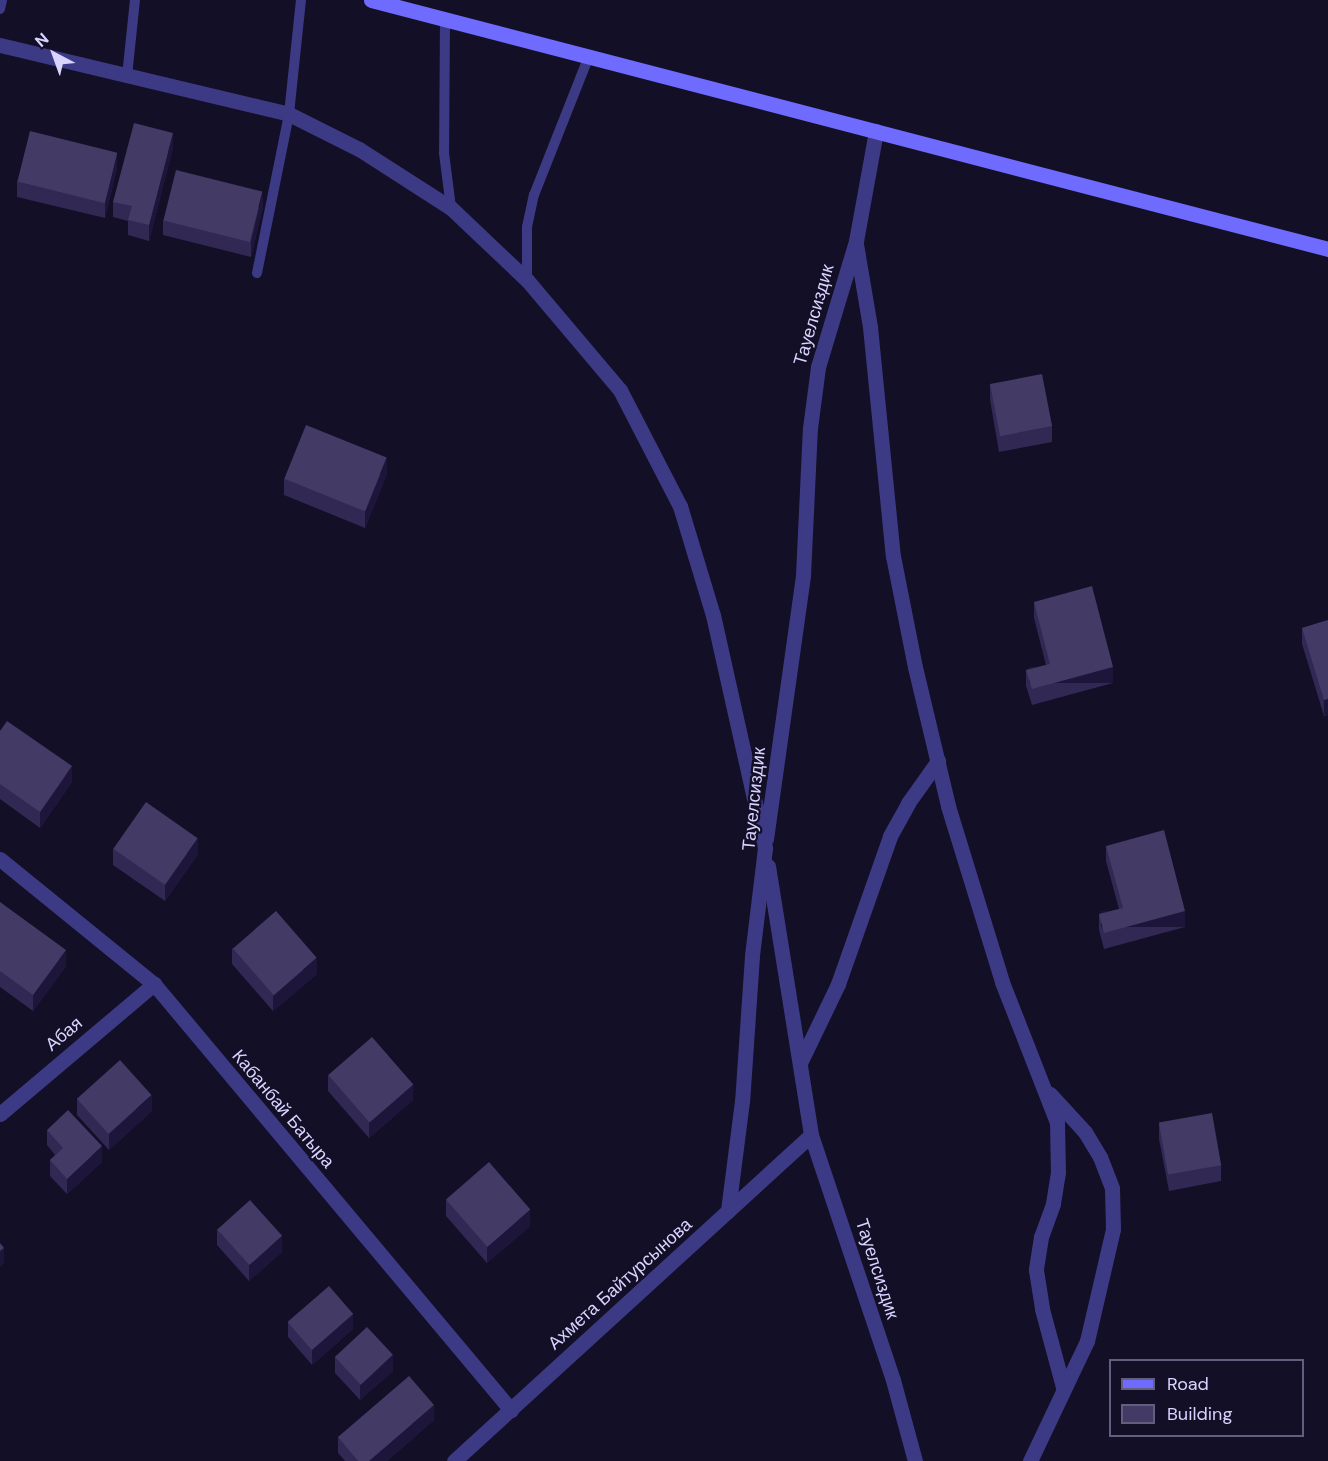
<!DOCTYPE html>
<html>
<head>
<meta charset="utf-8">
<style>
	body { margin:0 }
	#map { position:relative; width:1328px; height:1461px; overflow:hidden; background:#130f26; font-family:"DM Sans",sans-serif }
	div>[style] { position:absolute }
	.lane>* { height:10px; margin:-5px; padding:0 5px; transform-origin:5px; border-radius:5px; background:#3d3a85 }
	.street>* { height:15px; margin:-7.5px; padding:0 7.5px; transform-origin:7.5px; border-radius:7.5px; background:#3d3a85 }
	.secondary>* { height:15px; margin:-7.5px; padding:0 7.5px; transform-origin:7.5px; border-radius:7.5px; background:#6f6bff }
	.wall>* { inset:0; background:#312854 }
	.shaded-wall>* { inset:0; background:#1d163a; transform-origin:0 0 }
	.building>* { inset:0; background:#433a66; transform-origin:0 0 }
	span { translate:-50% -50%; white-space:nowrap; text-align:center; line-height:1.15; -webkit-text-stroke:4.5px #130f26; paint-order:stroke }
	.street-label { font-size:18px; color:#d9d4ff }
	.legend { position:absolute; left:1109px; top:1359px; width:195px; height:78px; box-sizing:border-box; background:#130f26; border:2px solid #625e7d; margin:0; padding:8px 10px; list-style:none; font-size:18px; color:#d9d4ff }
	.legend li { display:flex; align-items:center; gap:12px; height:30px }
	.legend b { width:30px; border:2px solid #625e7d }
	.north { position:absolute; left:24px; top:24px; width:60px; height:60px; -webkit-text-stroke:4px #130f26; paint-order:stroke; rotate:319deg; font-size:16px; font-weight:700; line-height:24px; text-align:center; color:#d9d4ff }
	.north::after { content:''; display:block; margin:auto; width:21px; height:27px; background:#d9d4ff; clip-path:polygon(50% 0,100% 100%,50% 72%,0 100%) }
</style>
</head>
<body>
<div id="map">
	<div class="lane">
		<i style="left:0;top:9px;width:9px;rotate:-77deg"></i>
		<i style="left:445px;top:19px;width:134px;rotate:90.4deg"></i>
		<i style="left:444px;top:153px;width:55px;rotate:82.7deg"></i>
		<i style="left:127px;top:76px;width:76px;rotate:-84deg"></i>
		<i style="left:257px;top:273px;width:162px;rotate:-78.6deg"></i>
		<i style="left:289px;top:114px;width:115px;rotate:-84deg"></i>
		<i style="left:527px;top:280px;width:53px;rotate:-90deg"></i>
		<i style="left:527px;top:227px;width:33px;rotate:-78deg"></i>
		<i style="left:534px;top:195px;width:149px;rotate:-68.4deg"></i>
	</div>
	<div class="street">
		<i style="left:0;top:45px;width:297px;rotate:13.4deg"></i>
		<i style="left:289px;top:114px;width:78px;rotate:26.6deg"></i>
		<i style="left:359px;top:149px;width:109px;rotate:32.7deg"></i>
		<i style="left:451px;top:208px;width:105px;rotate:43.5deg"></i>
		<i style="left:527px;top:280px;width:144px;rotate:49.8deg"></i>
		<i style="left:620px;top:390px;width:131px;rotate:62.7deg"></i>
		<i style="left:680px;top:506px;width:114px;rotate:73.2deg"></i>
		<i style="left:713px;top:615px;width:239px;rotate:77.4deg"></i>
		<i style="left:765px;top:848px;width:109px;rotate:96.9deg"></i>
		<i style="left:752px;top:956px;width:145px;rotate:93.9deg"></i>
		<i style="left:742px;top:1101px;width:111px;rotate:97.3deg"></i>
		<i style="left:856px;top:244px;width:84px;rotate:80.4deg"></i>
		<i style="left:870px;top:327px;width:230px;rotate:84.3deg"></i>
		<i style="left:893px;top:556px;width:113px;rotate:78.8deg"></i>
		<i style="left:915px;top:667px;width:143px;rotate:76.6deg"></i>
		<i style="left:948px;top:806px;width:184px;rotate:72.9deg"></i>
		<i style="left:1002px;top:982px;width:150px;rotate:68.6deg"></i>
		<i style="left:1057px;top:1122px;width:50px;rotate:88.9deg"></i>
		<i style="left:1058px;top:1172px;width:32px;rotate:99deg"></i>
		<i style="left:1053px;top:1204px;width:35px;rotate:110deg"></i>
		<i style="left:1041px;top:1237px;width:33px;rotate:99deg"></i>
		<i style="left:1036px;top:1270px;width:39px;rotate:81deg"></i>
		<i style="left:1042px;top:1309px;width:81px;rotate:74.9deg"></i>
		<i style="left:766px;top:839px;width:267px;rotate:-82deg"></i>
		<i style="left:803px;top:575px;width:147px;rotate:-87.3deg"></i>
		<i style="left:810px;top:428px;width:62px;rotate:-82.5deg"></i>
		<i style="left:818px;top:367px;width:132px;rotate:-73.2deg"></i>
		<i style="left:856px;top:241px;width:112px;rotate:-79.7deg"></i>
		<i style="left:0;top:859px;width:198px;rotate:39.1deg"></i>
		<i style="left:154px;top:984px;width:556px;rotate:50.04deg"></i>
		<i style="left:768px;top:866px;width:272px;rotate:80.9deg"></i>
		<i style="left:811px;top:1135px;width:258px;rotate:71.5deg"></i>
		<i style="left:893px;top:1380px;width:84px;rotate:74.8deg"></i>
		<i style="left:800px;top:1063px;width:88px;rotate:-64.3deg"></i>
		<i style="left:838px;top:984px;width:157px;rotate:-70.6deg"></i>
		<i style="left:890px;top:836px;width:38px;rotate:-61deg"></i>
		<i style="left:908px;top:803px;width:52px;rotate:-54.5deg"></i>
		<i style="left:0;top:1114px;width:202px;rotate:-40.2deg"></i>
		<i style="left:454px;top:1461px;width:483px;rotate:-42.4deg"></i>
		<i style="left:1030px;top:1461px;width:133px;rotate:-64.6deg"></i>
		<i style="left:1087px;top:1341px;width:115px;rotate:-76.9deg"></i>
		<i style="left:1113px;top:1229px;width:41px;rotate:-91.4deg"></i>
		<i style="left:1112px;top:1188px;width:33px;rotate:-111deg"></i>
		<i style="left:1100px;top:1157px;width:29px;rotate:-121deg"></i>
		<i style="left:1085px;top:1132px;width:52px;rotate:-132.6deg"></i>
	</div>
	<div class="secondary">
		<i style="left:371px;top:0;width:989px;rotate:14.58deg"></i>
	</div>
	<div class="wall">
		<i style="clip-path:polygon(173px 148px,149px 241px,128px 235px,128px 221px,113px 217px,113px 202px)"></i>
		<i style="clip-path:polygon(117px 168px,105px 218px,17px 197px,17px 181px)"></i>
		<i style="clip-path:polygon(263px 207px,251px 257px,163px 235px,163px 220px)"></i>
		<i style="clip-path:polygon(990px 384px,1052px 426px,1052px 442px,999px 452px,990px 400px)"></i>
		<i style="clip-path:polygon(387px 474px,365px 528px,284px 495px,284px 479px)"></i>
		<i style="clip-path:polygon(1034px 602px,1113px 683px,1032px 705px,1026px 686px,1026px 670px,1046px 665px,1034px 618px)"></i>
		<i style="clip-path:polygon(1328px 620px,1328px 715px,1324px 716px,1302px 644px,1302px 628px)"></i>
		<i style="clip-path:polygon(0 731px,72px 782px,40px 828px,0 799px)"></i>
		<i style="clip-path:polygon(1106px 846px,1185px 927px,1104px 949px,1099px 930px,1099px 914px,1119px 909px,1106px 861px)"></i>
		<i style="clip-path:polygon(113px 849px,198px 854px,165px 901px,113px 865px)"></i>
		<i style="clip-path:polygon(0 902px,66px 966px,33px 1011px,0 987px)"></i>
		<i style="clip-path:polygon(232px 948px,317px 974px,273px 1011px,232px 964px)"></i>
		<i style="clip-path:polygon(328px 1075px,413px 1100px,369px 1138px,328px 1091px)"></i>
		<i style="clip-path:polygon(77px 1099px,152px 1111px,109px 1150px,77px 1115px)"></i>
		<i style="clip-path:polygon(1159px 1123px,1221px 1165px,1221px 1181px,1169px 1191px,1159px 1139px)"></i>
		<i style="clip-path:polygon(47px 1130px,102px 1162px,67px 1194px,50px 1176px,50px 1160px,55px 1155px,47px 1145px)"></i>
		<i style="clip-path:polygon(446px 1200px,530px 1226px,487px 1263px,446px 1216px)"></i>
		<i style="clip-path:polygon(217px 1229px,282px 1252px,249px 1281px,217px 1245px)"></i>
		<i style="clip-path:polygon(288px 1322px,353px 1329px,312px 1365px,288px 1337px)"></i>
		<i style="clip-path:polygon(335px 1357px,393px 1371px,360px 1400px,335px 1373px)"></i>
		<i style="clip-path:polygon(434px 1420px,387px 1461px,345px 1461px,338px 1453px,338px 1437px)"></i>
	</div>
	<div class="shaded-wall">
		<i style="clip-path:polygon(173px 133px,173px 148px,149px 241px,149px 225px)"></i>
		<i style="clip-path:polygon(117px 153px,117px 168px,105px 218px,105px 202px)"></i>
		<i style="clip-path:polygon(263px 191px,263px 207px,251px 257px,251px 241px)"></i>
		<i style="clip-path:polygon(387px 458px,387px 474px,365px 528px,365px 512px)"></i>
		<i style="left:1113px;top:667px;width:16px;height:84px;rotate:90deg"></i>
		<i style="left:1328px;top:699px;width:16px;height:4px;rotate:90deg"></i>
		<i style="clip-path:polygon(72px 766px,72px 782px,40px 828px,40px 812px)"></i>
		<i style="clip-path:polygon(198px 838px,198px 854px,165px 901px,165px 885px)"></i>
		<i style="left:1185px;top:911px;width:16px;height:84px;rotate:90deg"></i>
		<i style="clip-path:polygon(66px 950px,66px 966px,33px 1011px,33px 995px)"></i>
		<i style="clip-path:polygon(317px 958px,317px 974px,273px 1011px,273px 996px)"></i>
		<i style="clip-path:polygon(413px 1085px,413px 1100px,369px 1138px,369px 1122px)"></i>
		<i style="clip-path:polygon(152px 1095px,152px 1111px,109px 1150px,109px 1134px)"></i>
		<i style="clip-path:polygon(102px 1146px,102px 1162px,67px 1194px,67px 1179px)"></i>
		<i style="clip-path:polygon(530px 1210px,530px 1226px,487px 1263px,487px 1247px)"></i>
		<i style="clip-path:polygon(282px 1236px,282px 1252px,249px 1281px,249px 1265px)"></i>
		<i style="clip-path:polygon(4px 1248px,4px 1263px,0 1267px,0 1251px)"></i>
		<i style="clip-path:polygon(353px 1314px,353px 1329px,312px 1365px,312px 1350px)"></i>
		<i style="clip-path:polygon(393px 1355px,393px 1371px,360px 1400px,360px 1385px)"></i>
		<i style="clip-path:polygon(434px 1405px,434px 1420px,387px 1461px,369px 1461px)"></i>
	</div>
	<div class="building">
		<i style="clip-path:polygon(134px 123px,173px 133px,149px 225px,128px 220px,132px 206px,113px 202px)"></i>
		<i style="left:30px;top:131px;width:90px;height:52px;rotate:14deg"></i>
		<i style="left:176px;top:170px;width:89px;height:52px;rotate:14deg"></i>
		<i style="left:1042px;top:374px;width:53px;height:53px;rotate:79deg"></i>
		<i style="left:306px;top:425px;width:87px;height:58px;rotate:22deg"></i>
		<i style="clip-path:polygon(1092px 586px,1113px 667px,1032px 689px,1026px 670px,1050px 664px,1034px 602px)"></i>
		<i style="clip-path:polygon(1328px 620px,1328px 699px,1324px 700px,1302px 628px)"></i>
		<i style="clip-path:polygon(7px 721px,72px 766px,40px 812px,0 784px,0 731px)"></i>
		<i style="left:146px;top:802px;width:63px;height:57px;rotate:35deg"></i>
		<i style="clip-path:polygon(1164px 830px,1185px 911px,1104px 933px,1099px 914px,1123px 908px,1106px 846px)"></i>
		<i style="clip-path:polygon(0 902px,66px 950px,33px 995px,0 971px)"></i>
		<i style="left:276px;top:911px;width:62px;height:57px;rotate:49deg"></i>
		<i style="left:372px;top:1037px;width:63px;height:58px;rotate:49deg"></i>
		<i style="left:120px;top:1060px;width:47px;height:58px;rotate:48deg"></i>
		<i style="clip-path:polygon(68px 1110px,102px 1146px,67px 1179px,50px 1160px,63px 1148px,47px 1130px)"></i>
		<i style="left:1212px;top:1113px;width:53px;height:54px;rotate:80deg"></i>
		<i style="left:489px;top:1162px;width:63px;height:57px;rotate:49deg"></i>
		<i style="left:250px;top:1200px;width:48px;height:44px;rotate:48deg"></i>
		<i style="clip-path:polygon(0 1243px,4px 1248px,0 1251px)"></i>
		<i style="left:329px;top:1286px;width:37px;height:55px;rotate:49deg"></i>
		<i style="left:367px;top:1327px;width:38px;height:44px;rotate:47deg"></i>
		<i style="clip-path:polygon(409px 1376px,434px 1405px,369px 1461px,358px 1461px,338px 1437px)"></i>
	</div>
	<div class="street-label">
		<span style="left:814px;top:315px;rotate:-74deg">Тауелсиздик</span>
		<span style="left:754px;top:799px;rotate:-84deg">Тауелсиздик</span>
		<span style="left:64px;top:1034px;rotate:-40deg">Абая</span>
		<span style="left:283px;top:1109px;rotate:50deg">Кабанбай Батыра</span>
		<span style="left:877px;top:1269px;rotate:72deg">Тауелсиздик</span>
		<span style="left:620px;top:1284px;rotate:-42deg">Ахмета Байтурсынова</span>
	</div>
	<ul class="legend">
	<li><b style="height:8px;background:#6f6bff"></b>Road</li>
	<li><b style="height:16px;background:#433a66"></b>Building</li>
	</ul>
	<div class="north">N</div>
</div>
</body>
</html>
